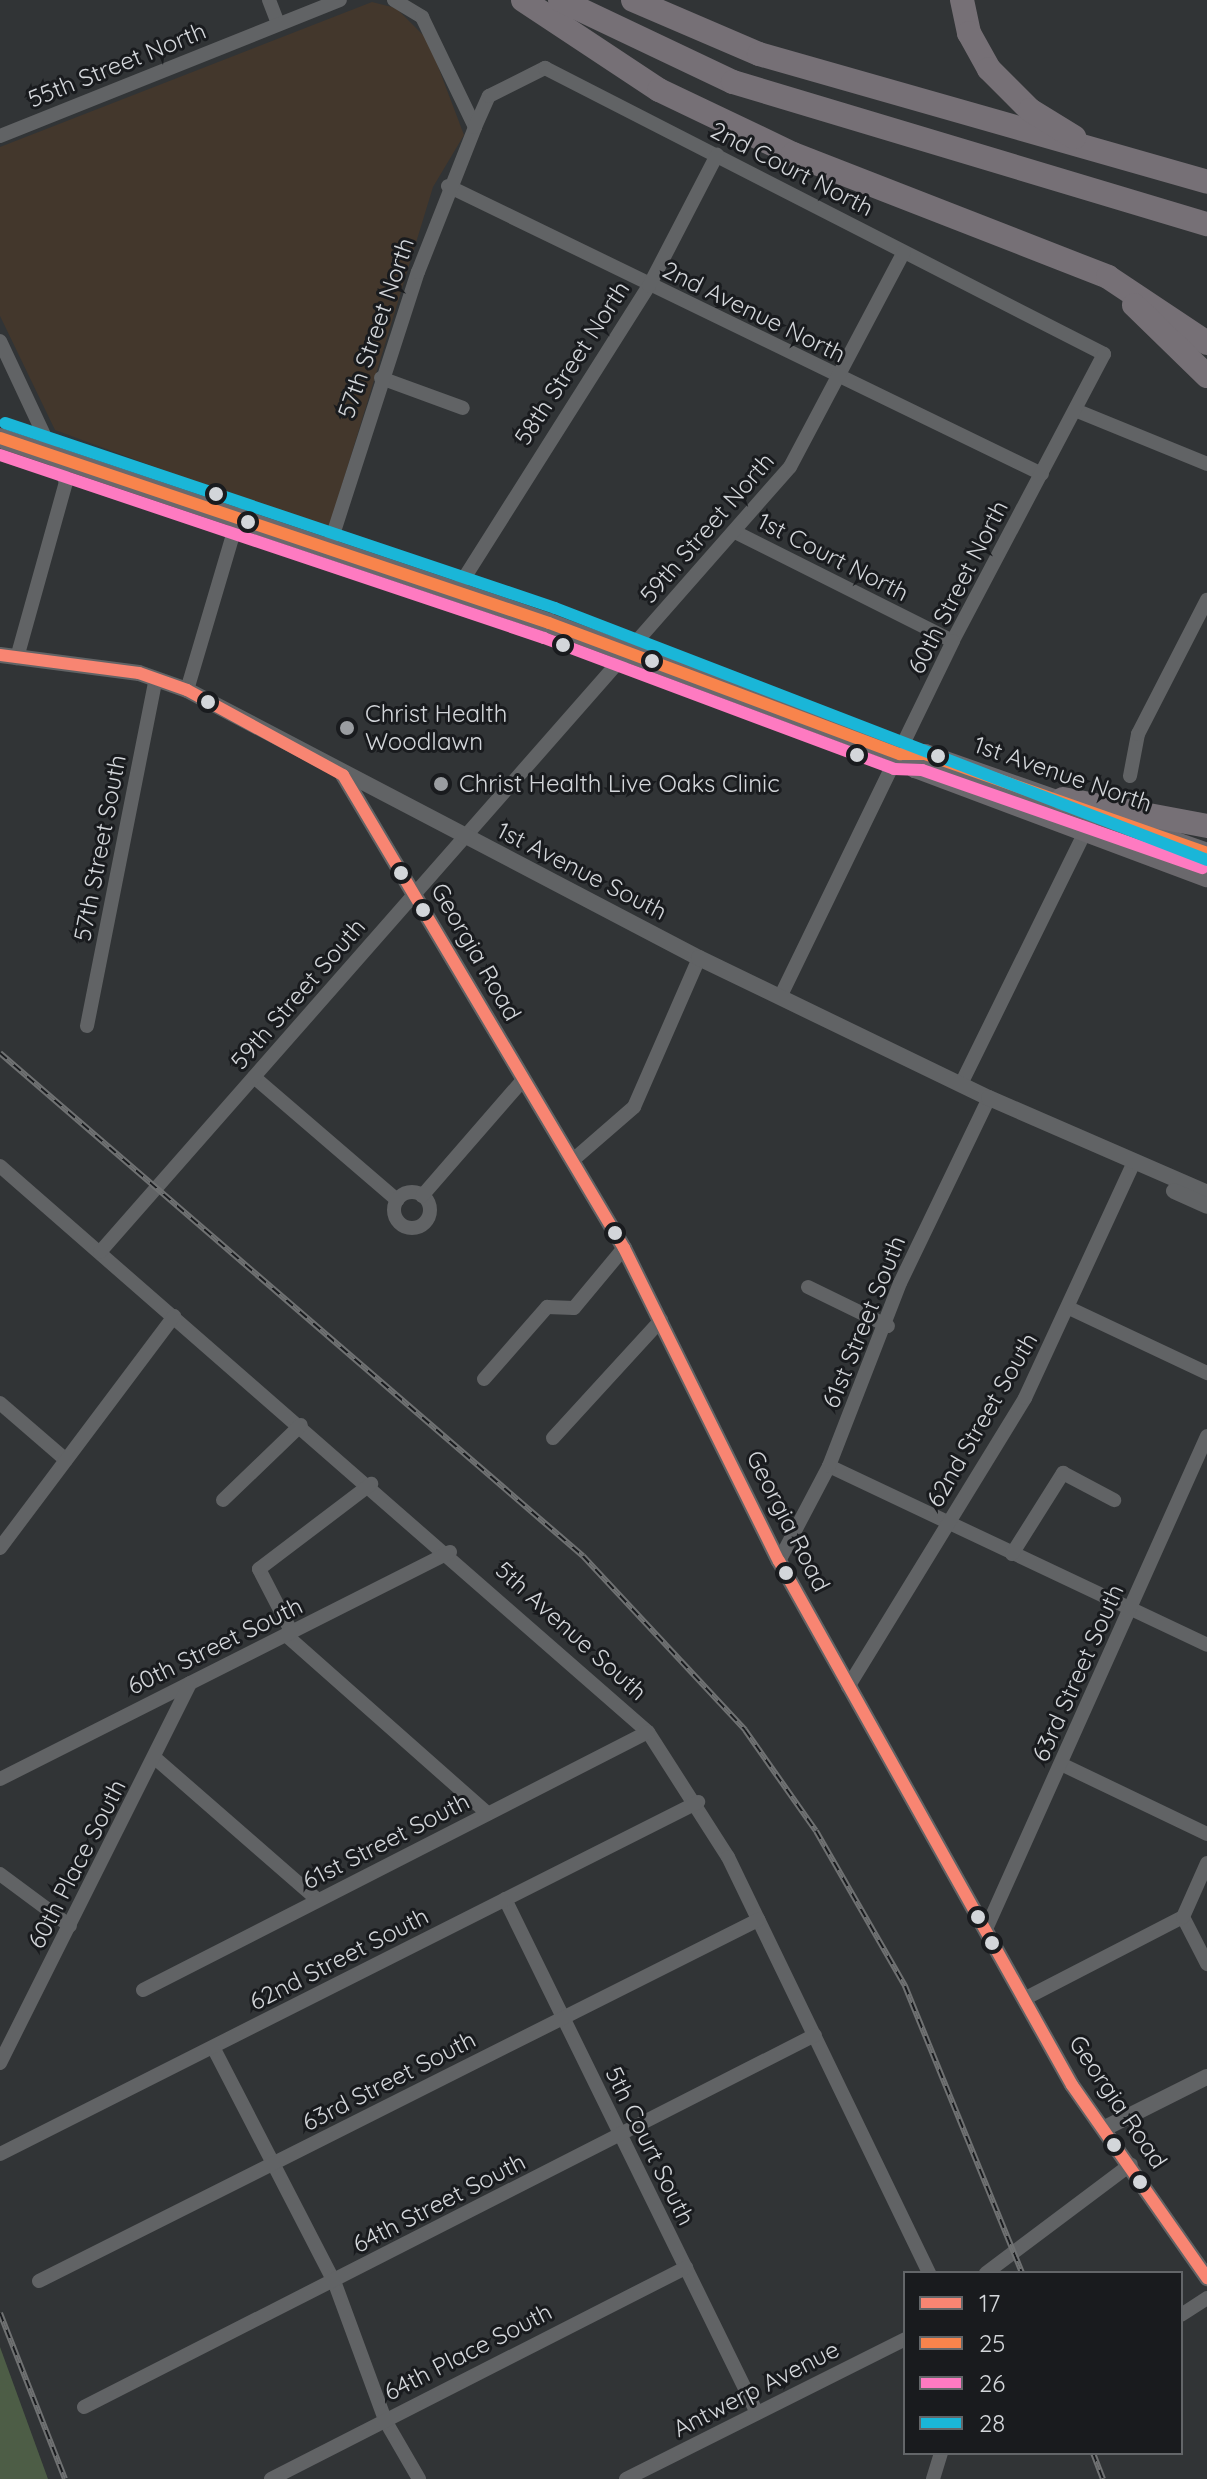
<!DOCTYPE html>
<html>
<head>
<meta charset="utf-8">
<style>
	body { margin:0 }
	#map { position:relative; width:1207px; height:2479px; overflow:hidden; background:#313436; font-family:Quicksand,sans-serif }
	div>[style] { position:absolute }
	.education>* { inset:0; background:#43372c }
	.green>* { inset:0; background:#4d5d46 }
	.minor>* { height:14px; margin:-7px; padding:0 7px; transform-origin:7px; border-radius:7px; background:#616365 }
	.minor>.ring { margin:-7px; padding:0; box-sizing:content-box; background:none; border:14px solid #616365; border-radius:50% }
	.tertiary>* { height:16px; margin:-8px; padding:0 8px; transform-origin:8px; border-radius:8px; background:#616365 }
	.primary>* { height:20px; margin:-10px; padding:0 10px; transform-origin:10px; border-radius:10px; background:#6a686c }
	.motorway>* { height:24px; margin:-12px; padding:0 12px; transform-origin:12px; border-radius:12px; background:#767076 }
	.rail>* { height:6px; margin-top:-3px; transform-origin:0; background:repeating-linear-gradient(90deg,#191b1e 0 9px,#6f7172 0 18px); box-sizing:border-box; border-block:2px solid #6f7172 }
	.bus-1>* { height:12px; margin:-6px; padding:0 6px; transform-origin:6px; border-radius:6px; background:#f88572 }
	.bus-2>* { height:12px; margin:-6px; padding:0 6px; transform-origin:6px; border-radius:6px; background:#f8844c }
	.bus-3>* { height:12px; margin:-6px; padding:0 6px; transform-origin:6px; border-radius:6px; background:#fe7ac1 }
	.bus-4>* { height:12px; margin:-6px; padding:0 6px; transform-origin:6px; border-radius:6px; background:#1ab6d8 }
	.dots>* { width:22px; height:22px; translate:-50% -50%; box-sizing:border-box; border:4px solid #191b1e; border-radius:50% }
	span { translate:-50% -50%; white-space:nowrap; text-align:center; line-height:1.15; -webkit-text-stroke:6px #191b1e; paint-order:stroke }
	.street-label { font-size:24px; color:#d3d6da }
	.poi-label { font-size:24px; color:#d3d6da }
	.left { translate:0 -50%; text-align:left }
	.legend { position:absolute; left:903px; top:2271px; width:280px; height:184px; box-sizing:border-box; background:#191b1e; border:2px solid #636669; margin:0; padding:10px 14px; list-style:none; font-size:24px; color:#d3d6da }
	.legend li { display:flex; align-items:center; gap:16px; height:40px }
	.legend b { width:40px; border:2px solid #636669 }
</style>
</head>
<body>
<div id="map">
	<div class="education">
		<i style="clip-path:polygon(372px 2px,396px 8px,428px 40px,464px 135px,433px 187px,328px 531px,55px 430px,0 316px,0 147px)"></i>
	</div>
	<div class="green">
		<i style="clip-path:polygon(0 2347px,48px 2479px,0 2479px)"></i>
	</div>
	<div class="minor">
		<i style="left:269px;top:0;width:26px;rotate:69deg"></i>
		<i style="left:394px;top:0;width:33px;rotate:31deg"></i>
		<i style="left:422px;top:17px;width:122px;rotate:64.3deg"></i>
		<i style="left:0;top:136px;width:366px;rotate:-21.8deg"></i>
		<i style="left:448px;top:186px;width:660px;rotate:25.87deg"></i>
		<i style="left:0;top:341px;width:156px;rotate:64.9deg"></i>
		<i style="left:66px;top:482px;width:183px;rotate:105.6deg"></i>
		<i style="left:381px;top:378px;width:87px;rotate:20.1deg"></i>
		<i style="left:1075px;top:410px;width:143px;rotate:22.2deg"></i>
		<i style="left:737px;top:533px;width:241px;rotate:26.6deg"></i>
		<i style="left:329px;top:547px;width:289px;rotate:-72.1deg"></i>
		<i style="left:418px;top:272px;width:156px;rotate:-68.5deg"></i>
		<i style="left:475px;top:127px;width:34px;rotate:-66deg"></i>
		<i style="left:489px;top:96px;width:63px;rotate:-26.6deg"></i>
		<i style="left:545px;top:68px;width:628px;rotate:27.1deg"></i>
		<i style="left:1104px;top:354px;width:324px;rotate:117.8deg"></i>
		<i style="left:953px;top:641px;width:396px;rotate:115.9deg"></i>
		<i style="left:456px;top:591px;width:361px;rotate:-57.7deg"></i>
		<i style="left:649px;top:286px;width:148px;rotate:-62.6deg"></i>
		<i style="left:187px;top:690px;width:183px;rotate:-73.5deg"></i>
		<i style="left:1130px;top:776px;width:43px;rotate:-79.2deg"></i>
		<i style="left:1138px;top:734px;width:151px;rotate:-62.8deg"></i>
		<i style="left:87px;top:1026px;width:354px;rotate:-78.8deg"></i>
		<i style="left:254px;top:1077px;width:189px;rotate:40.7deg"></i>
		<i style="left:962px;top:1082px;width:288px;rotate:-63.8deg"></i>
		<i style="left:573px;top:1160px;width:81px;rotate:-41deg"></i>
		<i style="left:634px;top:1107px;width:163px;rotate:-66.4deg"></i>
		<i style="left:0;top:1166px;width:860px;rotate:41.14deg"></i>
		<i style="left:648px;top:1732px;width:148px;rotate:57.4deg"></i>
		<i style="left:728px;top:1857px;width:462px;rotate:64.2deg"></i>
		<i class="ring" style="left:394px;top:1192px;width:22px;height:22px"></i>
		<i style="left:422px;top:1196px;width:152px;rotate:-49deg"></i>
		<i style="left:100px;top:1252px;width:1045px;rotate:-48.69deg"></i>
		<i style="left:790px;top:467px;width:243px;rotate:-62.1deg"></i>
		<i style="left:808px;top:1287px;width:89px;rotate:26deg"></i>
		<i style="left:1069px;top:1308px;width:153px;rotate:25.2deg"></i>
		<i style="left:484px;top:1379px;width:96px;rotate:-48.8deg"></i>
		<i style="left:547px;top:1307px;width:27px;rotate:2deg"></i>
		<i style="left:574px;top:1308px;width:78px;rotate:-50.2deg"></i>
		<i style="left:0;top:1403px;width:87px;rotate:40.8deg"></i>
		<i style="left:553px;top:1438px;width:160px;rotate:-47.5deg"></i>
		<i style="left:829px;top:1466px;width:418px;rotate:25.3deg"></i>
		<i style="left:223px;top:1500px;width:108px;rotate:-43.9deg"></i>
		<i style="left:0;top:1548px;width:290px;rotate:-53.1deg"></i>
		<i style="left:1012px;top:1554px;width:96px;rotate:-57.8deg"></i>
		<i style="left:1063px;top:1473px;width:58px;rotate:27.9deg"></i>
		<i style="left:779px;top:1561px;width:107px;rotate:-62.2deg"></i>
		<i style="left:829px;top:1466px;width:196px;rotate:-68.8deg"></i>
		<i style="left:900px;top:1283px;width:205px;rotate:-64.3deg"></i>
		<i style="left:292px;top:1633px;width:72px;rotate:-117.3deg"></i>
		<i style="left:259px;top:1569px;width:141px;rotate:-37.2deg"></i>
		<i style="left:287px;top:1636px;width:268px;rotate:41.5deg"></i>
		<i style="left:848px;top:1687px;width:339px;rotate:-58.5deg"></i>
		<i style="left:1025px;top:1398px;width:258px;rotate:-65.2deg"></i>
		<i style="left:155px;top:1758px;width:216px;rotate:41.1deg"></i>
		<i style="left:1061px;top:1764px;width:162px;rotate:25.6deg"></i>
		<i style="left:0;top:1779px;width:504px;rotate:-26.77deg"></i>
		<i style="left:0;top:1874px;width:87px;rotate:36.6deg"></i>
		<i style="left:505px;top:1899px;width:572px;rotate:63.88deg"></i>
		<i style="left:1183px;top:1917px;width:53px;rotate:62.9deg"></i>
		<i style="left:987px;top:1927px;width:538px;rotate:-65.86deg"></i>
		<i style="left:143px;top:1990px;width:567px;rotate:-27.06deg"></i>
		<i style="left:1024px;top:1999px;width:179px;rotate:-27.3deg"></i>
		<i style="left:1183px;top:1917px;width:59px;rotate:-66deg"></i>
		<i style="left:214px;top:2049px;width:261px;rotate:62.7deg"></i>
		<i style="left:334px;top:2281px;width:150px;rotate:69.8deg"></i>
		<i style="left:386px;top:2422px;width:66px;rotate:59.9deg"></i>
		<i style="left:0;top:2063px;width:425px;rotate:-63.4deg"></i>
		<i style="left:0;top:2154px;width:782px;rotate:-26.76deg"></i>
		<i style="left:986px;top:2273px;width:181px;rotate:-36.9deg"></i>
		<i style="left:39px;top:2281px;width:805px;rotate:-26.66deg"></i>
		<i style="left:1181px;top:2315px;width:31px;rotate:-33deg"></i>
		<i style="left:84px;top:2407px;width:820px;rotate:-26.97deg"></i>
		<i style="left:271px;top:2479px;width:466px;rotate:-27deg"></i>
		<i style="left:626px;top:2479px;width:312px;rotate:-26.6deg"></i>
		<i style="left:933px;top:2479px;width:27px;rotate:-73deg"></i>
	</div>
	<div class="tertiary">
		<i style="left:0;top:655px;width:140px;rotate:7.4deg"></i>
		<i style="left:139px;top:673px;width:51px;rotate:19.5deg"></i>
		<i style="left:187px;top:690px;width:578px;rotate:27.63deg"></i>
		<i style="left:699px;top:958px;width:322px;rotate:25.8deg"></i>
		<i style="left:989px;top:1098px;width:238px;rotate:23.5deg"></i>
		<i style="left:343px;top:775px;width:550px;rotate:59.29deg"></i>
		<i style="left:624px;top:1248px;width:349px;rotate:63.7deg"></i>
		<i style="left:779px;top:1561px;width:600px;rotate:60.79deg"></i>
		<i style="left:1072px;top:2085px;width:236px;rotate:55deg"></i>
		<i style="left:1174px;top:1191px;width:36px;rotate:24deg"></i>
		<i style="left:1105px;top:2128px;width:114px;rotate:-26.6deg"></i>
	</div>
	<div class="primary">
		<i style="left:0;top:438px;width:579px;rotate:18.62deg"></i>
		<i style="left:549px;top:623px;width:375px;rotate:20.5deg"></i>
		<i style="left:900px;top:754px;width:25px"></i>
		<i style="left:925px;top:754px;width:299px;rotate:19.3deg"></i>
		<i style="left:900px;top:754px;width:21px;rotate:43deg"></i>
		<i style="left:915px;top:768px;width:312px;rotate:20.5deg"></i>
	</div>
	<div class="motorway">
		<i style="left:523px;top:0;width:163px;rotate:33.5deg"></i>
		<i style="left:659px;top:90px;width:148px;rotate:25.5deg"></i>
		<i style="left:793px;top:154px;width:338px;rotate:21.3deg"></i>
		<i style="left:1108px;top:277px;width:119px;rotate:33.7deg"></i>
		<i style="left:560px;top:0;width:191px;rotate:25.4deg"></i>
		<i style="left:733px;top:82px;width:495px;rotate:16.7deg"></i>
		<i style="left:633px;top:0;width:137px;rotate:23.2deg"></i>
		<i style="left:759px;top:54px;width:466px;rotate:15.9deg"></i>
		<i style="left:962px;top:0;width:34px;rotate:78deg"></i>
		<i style="left:969px;top:33px;width:41px;rotate:60.9deg"></i>
		<i style="left:989px;top:69px;width:58px;rotate:45deg"></i>
		<i style="left:1030px;top:110px;width:52px;rotate:31.5deg"></i>
		<i style="left:1134px;top:305px;width:102px;rotate:44.2deg"></i>
		<i style="left:1063px;top:799px;width:147px;rotate:10.6deg"></i>
	</div>
	<div class="rail">
		<i style="left:0;top:1053px;width:770px;rotate:40.79deg"></i>
		<i style="left:583px;top:1556px;width:238px;rotate:47deg"></i>
		<i style="left:745px;top:1730px;width:123px;rotate:54.9deg"></i>
		<i style="left:816px;top:1831px;width:179px;rotate:60.1deg"></i>
		<i style="left:905px;top:1986px;width:310px;rotate:67.8deg"></i>
		<i style="left:0;top:2313px;width:178px;rotate:68.6deg"></i>
		<i style="left:1093px;top:2453px;width:28px;rotate:69deg"></i>
	</div>
	<div class="bus-1">
		<i style="left:0;top:655px;width:140px;rotate:7.4deg"></i>
		<i style="left:139px;top:673px;width:51px;rotate:19.5deg"></i>
		<i style="left:187px;top:690px;width:178px;rotate:28.6deg"></i>
		<i style="left:343px;top:775px;width:550px;rotate:59.29deg"></i>
		<i style="left:624px;top:1248px;width:349px;rotate:63.7deg"></i>
		<i style="left:779px;top:1561px;width:600px;rotate:60.79deg"></i>
		<i style="left:1072px;top:2085px;width:236px;rotate:55deg"></i>
	</div>
	<div class="bus-2">
		<i style="left:0;top:438px;width:579px;rotate:18.62deg"></i>
		<i style="left:549px;top:623px;width:375px;rotate:20.5deg"></i>
		<i style="left:900px;top:754px;width:25px"></i>
		<i style="left:925px;top:754px;width:299px;rotate:19.3deg"></i>
	</div>
	<div class="bus-3">
		<i style="left:0;top:455px;width:574px;rotate:18.59deg"></i>
		<i style="left:544px;top:638px;width:374px;rotate:20.5deg"></i>
		<i style="left:894px;top:769px;width:28px;rotate:2deg"></i>
		<i style="left:922px;top:770px;width:297px;rotate:19.3deg"></i>
	</div>
	<div class="bus-4">
		<i style="left:5px;top:423px;width:580px;rotate:18.59deg"></i>
		<i style="left:555px;top:608px;width:699px;rotate:21.13deg"></i>
	</div>
	<div class="dots">
		<i style="left:216px;top:494px;background:#d3d6da"></i>
		<i style="left:248px;top:522px;background:#d3d6da"></i>
		<i style="left:563px;top:645px;background:#d3d6da"></i>
		<i style="left:652px;top:661px;background:#d3d6da"></i>
		<i style="left:208px;top:702px;background:#d3d6da"></i>
		<i style="left:347px;top:728px;background:#9a9da1"></i>
		<i style="left:857px;top:755px;background:#d3d6da"></i>
		<i style="left:938px;top:756px;background:#d3d6da"></i>
		<i style="left:441px;top:784px;background:#9a9da1"></i>
		<i style="left:401px;top:873px;background:#d3d6da"></i>
		<i style="left:423px;top:910px;background:#d3d6da"></i>
		<i style="left:615px;top:1233px;background:#d3d6da"></i>
		<i style="left:786px;top:1573px;background:#d3d6da"></i>
		<i style="left:978px;top:1917px;background:#d3d6da"></i>
		<i style="left:992px;top:1943px;background:#d3d6da"></i>
		<i style="left:1114px;top:2145px;background:#d3d6da"></i>
		<i style="left:1140px;top:2182px;background:#d3d6da"></i>
	</div>
	<div class="street-label">
		<span style="left:117px;top:65px;rotate:-22deg">55th Street North</span>
		<span style="left:792px;top:169px;rotate:27deg">2nd Court North</span>
		<span style="left:754px;top:312px;rotate:26deg">2nd Avenue North</span>
		<span style="left:376px;top:328px;rotate:-71deg">57th Street North</span>
		<span style="left:572px;top:363px;rotate:-57deg">58th Street North</span>
		<span style="left:707px;top:528px;rotate:-49deg">59th Street North</span>
		<span style="left:833px;top:557px;rotate:27deg">1st Court North</span>
		<span style="left:958px;top:587px;rotate:-63deg">60th Street North</span>
		<span style="left:1063px;top:774px;rotate:19deg">1st Avenue North</span>
		<span style="left:100px;top:848px;rotate:-79deg">57th Street South</span>
		<span style="left:582px;top:871px;rotate:27deg">1st Avenue South</span>
		<span style="left:476px;top:952px;rotate:60deg">Georgia Road</span>
		<span style="left:298px;top:994px;rotate:-49deg">59th Street South</span>
		<span style="left:864px;top:1322px;rotate:-68deg">61st Street South</span>
		<span style="left:982px;top:1420px;rotate:-60deg">62nd Street South</span>
		<span style="left:788px;top:1521px;rotate:63deg">Georgia Road</span>
		<span style="left:571px;top:1631px;rotate:42deg">5th Avenue South</span>
		<span style="left:215px;top:1646px;rotate:-26deg">60th Street South</span>
		<span style="left:1078px;top:1673px;rotate:-66deg">63rd Street South</span>
		<span style="left:386px;top:1841px;rotate:-27deg">61st Street South</span>
		<span style="left:77px;top:1864px;rotate:-63deg">60th Place South</span>
		<span style="left:339px;top:1959px;rotate:-27deg">62nd Street South</span>
		<span style="left:389px;top:2081px;rotate:-27deg">63rd Street South</span>
		<span style="left:1118px;top:2102px;rotate:56deg">Georgia Road</span>
		<span style="left:650px;top:2146px;rotate:64deg">5th Court South</span>
		<span style="left:439px;top:2203px;rotate:-27deg">64th Street South</span>
		<span style="left:468px;top:2352px;rotate:-27deg">64th Place South</span>
		<span style="left:756px;top:2389px;rotate:-27deg">Antwerp Avenue</span>
	</div>
	<div class="poi-label">
		<span class="left" style="left:365px;top:728px">Christ Health<br>Woodlawn</span>
		<span class="left" style="left:459px;top:784px">Christ Health Live Oaks Clinic</span>
	</div>
	<ul class="legend">
	<li><b style="height:10px;background:#f88572"></b>17</li>
	<li><b style="height:10px;background:#f8844c"></b>25</li>
	<li><b style="height:10px;background:#fe7ac1"></b>26</li>
	<li><b style="height:10px;background:#1ab6d8"></b>28</li>
	</ul>
</div>
</body>
</html>
